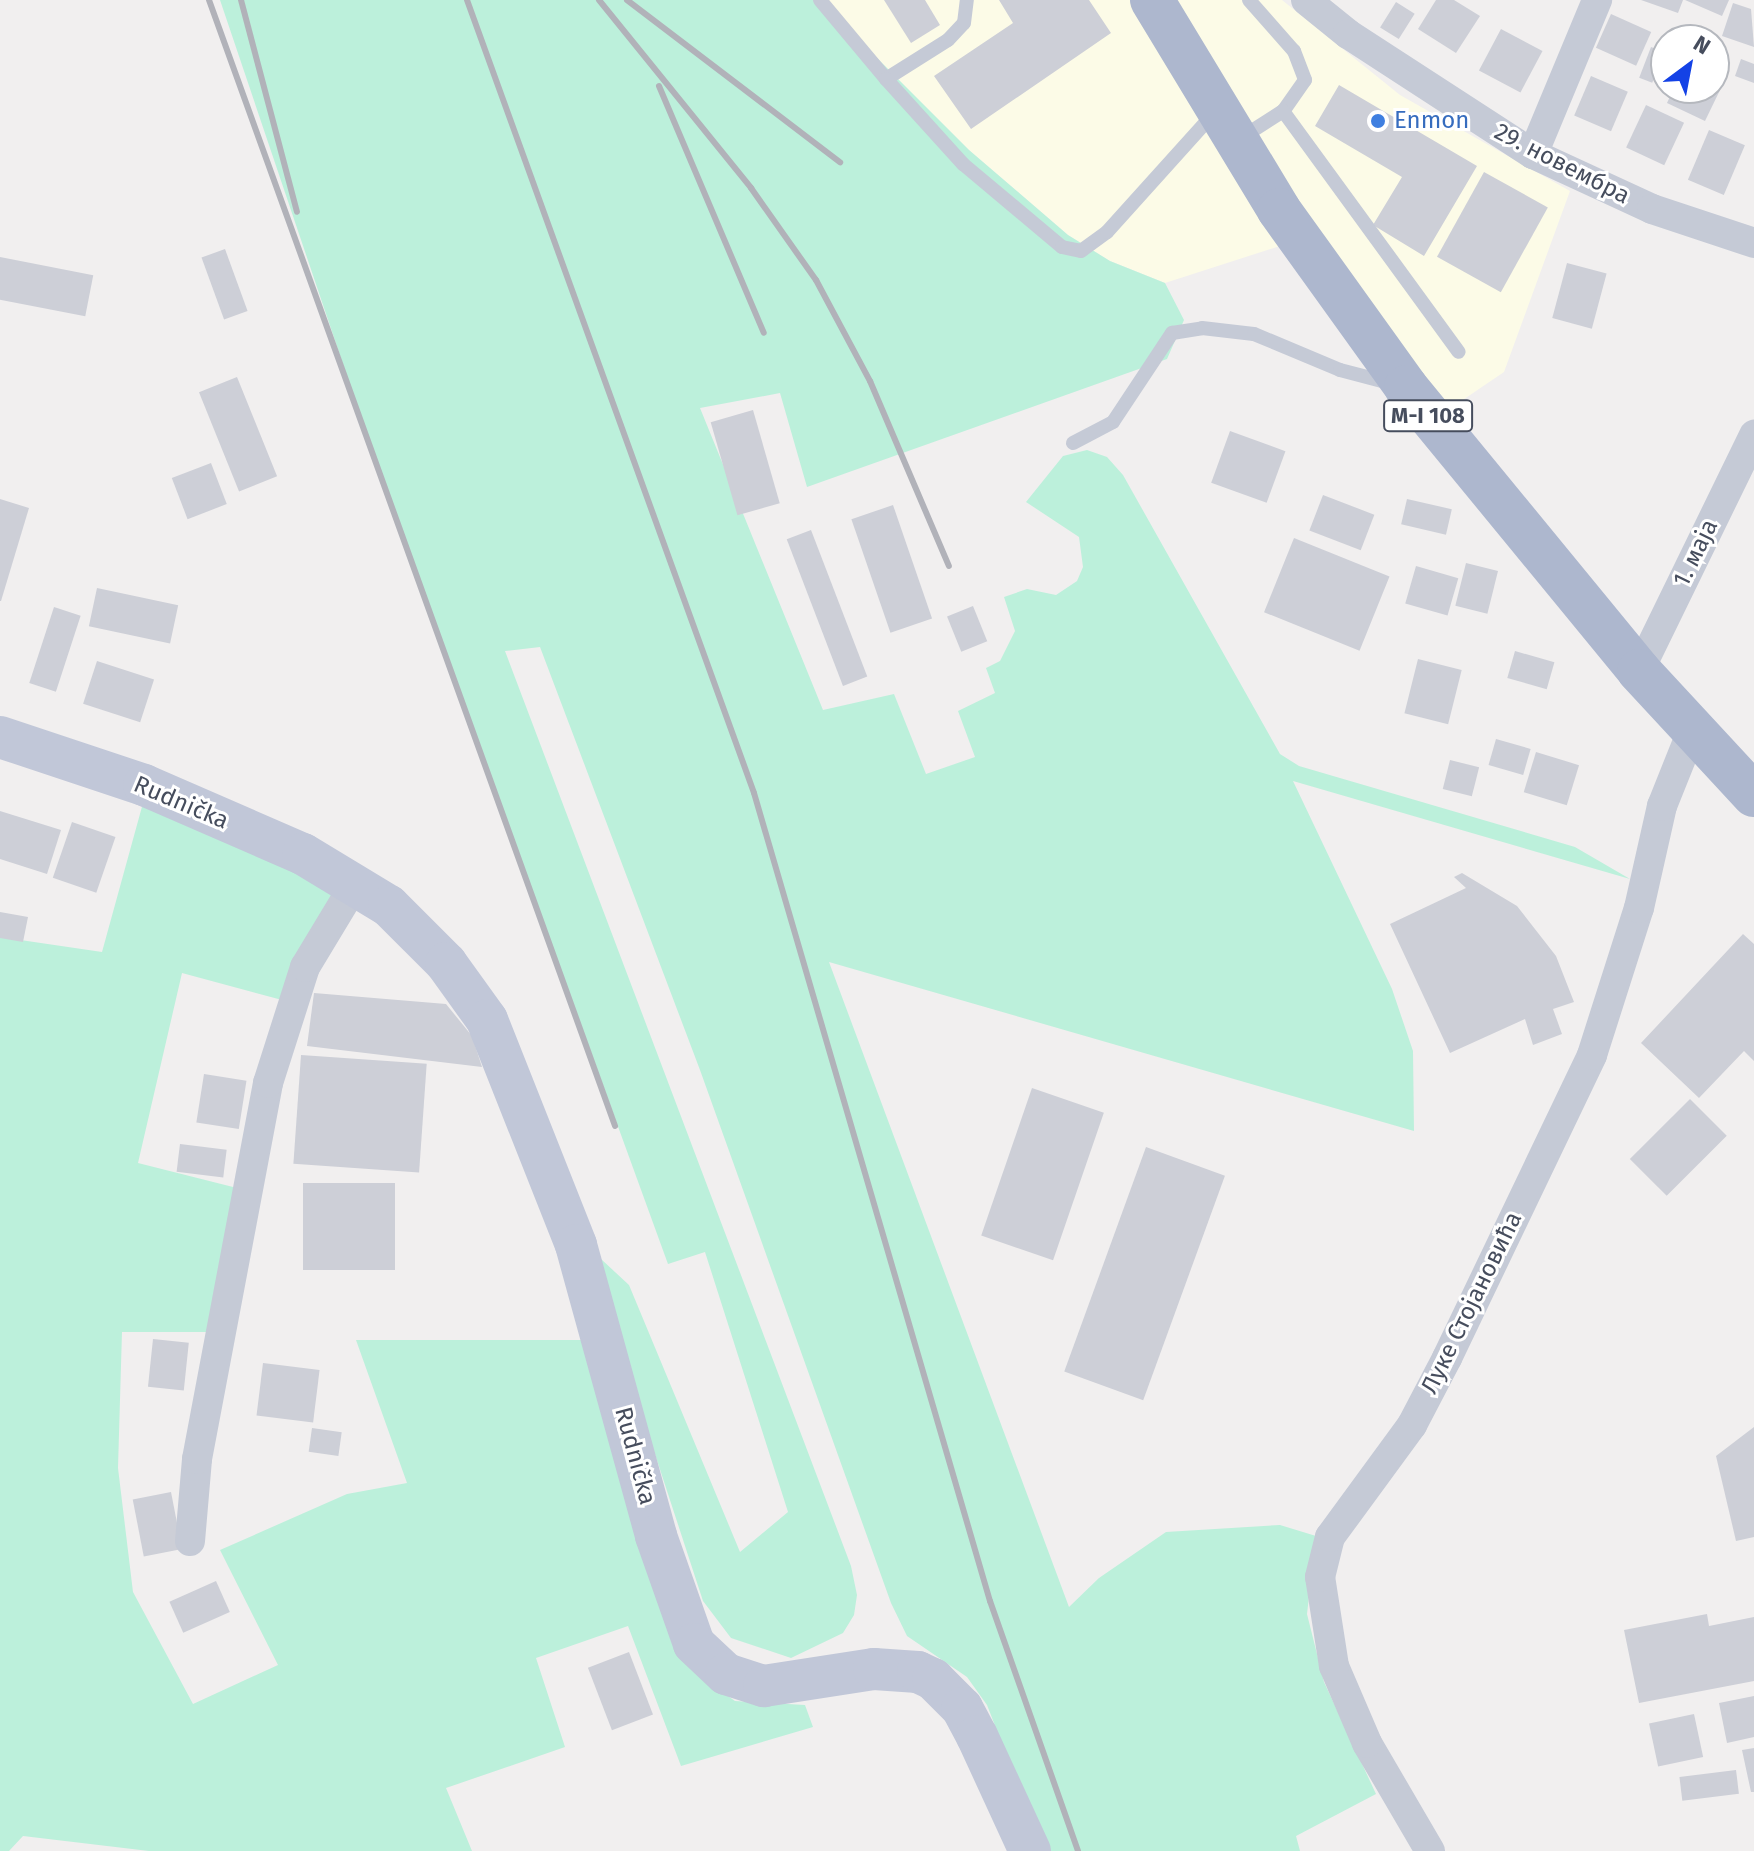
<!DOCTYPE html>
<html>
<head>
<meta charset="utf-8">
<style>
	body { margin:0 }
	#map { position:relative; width:1754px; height:1851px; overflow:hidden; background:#f1efef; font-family:"Fira Sans",sans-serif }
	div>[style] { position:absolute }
	.commercial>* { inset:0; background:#fcfbe7 }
	.green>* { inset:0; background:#bcf0db }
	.building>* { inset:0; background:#cdcfd7; transform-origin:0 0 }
	.lane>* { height:14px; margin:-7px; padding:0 7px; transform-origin:7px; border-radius:7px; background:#c5cad6 }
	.street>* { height:30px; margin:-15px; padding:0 15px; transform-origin:15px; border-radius:15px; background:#c5cad6 }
	.secondary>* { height:42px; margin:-21px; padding:0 21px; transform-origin:21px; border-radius:21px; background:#c1c7d8 }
	.primary>* { height:44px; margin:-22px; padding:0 22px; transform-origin:22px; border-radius:22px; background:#adb7ce }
	.rail>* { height:6px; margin:-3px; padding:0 3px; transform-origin:3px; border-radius:3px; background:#b1b2b9 }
	.dots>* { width:22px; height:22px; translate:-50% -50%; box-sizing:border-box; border:4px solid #fff; border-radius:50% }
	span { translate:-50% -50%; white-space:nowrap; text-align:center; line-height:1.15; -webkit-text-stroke:6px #fff; paint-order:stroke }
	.shield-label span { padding:2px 6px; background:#fff; border:2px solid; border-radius:6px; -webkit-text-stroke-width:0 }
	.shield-label { font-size:22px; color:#464d5d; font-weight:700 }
	.shop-label { font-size:24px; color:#366cbe }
	.left { translate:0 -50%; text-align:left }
	.street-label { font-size:24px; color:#464d5d }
	.north { position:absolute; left:1650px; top:24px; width:80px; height:80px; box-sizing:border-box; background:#fff; border:2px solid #b5b8be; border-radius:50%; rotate:32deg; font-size:22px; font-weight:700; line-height:32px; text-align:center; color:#464d5d }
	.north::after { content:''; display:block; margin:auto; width:28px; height:36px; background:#1442e6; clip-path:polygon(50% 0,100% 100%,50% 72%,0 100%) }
</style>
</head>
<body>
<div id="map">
	<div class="commercial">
		<i style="clip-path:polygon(819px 0,1282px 0,1400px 95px,1570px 191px,1504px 372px,1420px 429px,1286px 244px,1165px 283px,1110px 261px,1068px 235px,969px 150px)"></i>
	</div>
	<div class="green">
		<i style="clip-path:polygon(220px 0,819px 0,969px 150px,1068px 235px,1110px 261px,1165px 283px,1184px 320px,1167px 359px,807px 487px,780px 393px,700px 408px,823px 710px,894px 694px,926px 774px,975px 757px,958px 711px,995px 693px,986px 668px,1000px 661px,1015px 631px,1004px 597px,1027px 589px,1056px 595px,1077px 581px,1083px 567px,1079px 537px,1026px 502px,1063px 456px,1087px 450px,1107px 457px,1123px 475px,1280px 754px,1299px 766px,1575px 847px,1630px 879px,1293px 781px,1392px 989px,1413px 1051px,1414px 1131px,829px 962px,1069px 1607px,1099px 1578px,1166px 1532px,1280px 1525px,1316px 1536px,1307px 1614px,1324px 1682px,1376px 1794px,1296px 1836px,1300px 1851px,1044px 1851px,987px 1705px,967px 1677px,907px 1636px,891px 1603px,700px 1070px,540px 647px,505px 651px,851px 1566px,857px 1595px,854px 1615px,843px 1633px,791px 1658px,731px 1638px,703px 1601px,587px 1246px,629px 1285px,740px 1552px,788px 1512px,705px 1252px,668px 1264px,372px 450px)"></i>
		<i style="clip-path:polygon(143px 803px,278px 857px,353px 903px,297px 1004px,182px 973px,138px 1163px,237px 1188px,209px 1332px,122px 1332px,118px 1468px,133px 1592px,193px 1704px,278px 1665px,220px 1550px,347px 1494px,407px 1483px,356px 1340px,584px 1340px,708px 1682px,735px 1701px,805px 1705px,813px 1727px,681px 1766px,628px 1626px,536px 1658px,565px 1747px,446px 1788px,472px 1851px,149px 1851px,23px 1836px,9px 1851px,0 1851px,0 937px,102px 952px)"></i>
	</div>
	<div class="building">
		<i style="clip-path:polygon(884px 0,925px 0,940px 25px,911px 43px)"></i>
		<i style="clip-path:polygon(999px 0,1089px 0,1111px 33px,971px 129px,934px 76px,1013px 23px)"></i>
		<i style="clip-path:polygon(1436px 0,1454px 0,1480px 16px,1456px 53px,1418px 29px)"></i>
		<i style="clip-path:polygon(1641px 0,1683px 0,1678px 13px)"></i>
		<i style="clip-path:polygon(1685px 0,1729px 0,1722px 16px)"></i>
		<i style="left:1396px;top:2px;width:22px;height:30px;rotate:32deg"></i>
		<i style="clip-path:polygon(1733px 3px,1751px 9px,1754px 47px,1722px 36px)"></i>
		<i style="left:1611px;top:14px;width:44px;height:37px;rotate:24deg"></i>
		<i style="left:1501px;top:29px;width:47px;height:47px;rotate:28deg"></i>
		<i style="left:1651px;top:47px;width:14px;height:33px;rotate:21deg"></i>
		<i style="clip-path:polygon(1741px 59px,1754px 64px,1754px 83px,1735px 76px)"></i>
		<i style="left:1591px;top:76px;width:40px;height:43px;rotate:23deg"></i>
		<i style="clip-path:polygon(1339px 85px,1477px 166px,1424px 256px,1373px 225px,1402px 177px,1315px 126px)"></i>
		<i style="clip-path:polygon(1674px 88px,1715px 88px,1720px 90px,1705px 121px,1667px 103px)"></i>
		<i style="left:1646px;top:105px;width:42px;height:47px;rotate:25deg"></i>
		<i style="left:1709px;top:130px;width:39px;height:54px;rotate:23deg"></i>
		<i style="left:1484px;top:172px;width:73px;height:97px;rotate:29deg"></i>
		<i style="left:225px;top:249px;width:66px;height:25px;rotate:70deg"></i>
		<i style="left:0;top:257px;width:95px;height:42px;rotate:11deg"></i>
		<i style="left:1567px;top:263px;width:41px;height:57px;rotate:15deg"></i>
		<i style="left:237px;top:377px;width:107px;height:41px;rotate:68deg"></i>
		<i style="left:753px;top:410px;width:97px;height:44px;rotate:74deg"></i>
		<i style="left:1230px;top:431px;width:59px;height:55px;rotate:20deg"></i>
		<i style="left:211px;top:463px;width:44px;height:42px;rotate:69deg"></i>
		<i style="left:1323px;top:495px;width:55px;height:38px;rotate:21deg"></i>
		<i style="clip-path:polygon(0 499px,29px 508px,1px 601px,0 601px)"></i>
		<i style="left:1407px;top:499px;width:46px;height:26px;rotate:13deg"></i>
		<i style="left:893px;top:505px;width:120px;height:44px;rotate:71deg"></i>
		<i style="left:811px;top:530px;width:157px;height:26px;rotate:69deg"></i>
		<i style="left:1294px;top:538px;width:103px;height:80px;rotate:22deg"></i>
		<i style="left:1466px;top:563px;width:33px;height:44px;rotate:14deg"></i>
		<i style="left:1416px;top:566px;width:44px;height:39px;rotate:16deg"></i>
		<i style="left:97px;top:588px;width:83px;height:39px;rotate:12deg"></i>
		<i style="left:973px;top:606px;width:38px;height:28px;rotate:68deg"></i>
		<i style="left:54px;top:607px;width:28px;height:80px;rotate:18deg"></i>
		<i style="left:1515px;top:651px;width:41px;height:28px;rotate:16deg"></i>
		<i style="left:1418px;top:659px;width:45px;height:56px;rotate:14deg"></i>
		<i style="left:97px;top:661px;width:60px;height:45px;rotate:18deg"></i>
		<i style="left:1496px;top:739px;width:36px;height:27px;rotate:16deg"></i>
		<i style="left:1536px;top:752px;width:45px;height:42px;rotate:17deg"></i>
		<i style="left:1450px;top:760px;width:30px;height:30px;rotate:14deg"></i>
		<i style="clip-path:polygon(0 811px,61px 830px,47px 874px,0 859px)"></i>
		<i style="left:72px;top:822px;width:46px;height:59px;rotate:19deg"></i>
		<i style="clip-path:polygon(1462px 873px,1517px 906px,1556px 956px,1574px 1002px,1553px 1009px,1562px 1034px,1533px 1045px,1525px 1019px,1450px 1053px,1390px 924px,1466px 888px,1454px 877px)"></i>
		<i style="clip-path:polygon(0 912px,28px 917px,23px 942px,0 938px)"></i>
		<i style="clip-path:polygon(1743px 934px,1754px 944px,1754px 1061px,1744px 1051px,1699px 1098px,1641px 1043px)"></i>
		<i style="clip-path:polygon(314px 993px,446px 1004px,472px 1036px,482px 1067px,307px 1046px)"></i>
		<i style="left:301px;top:1055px;width:126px;height:109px;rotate:4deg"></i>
		<i style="left:204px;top:1074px;width:43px;height:49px;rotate:9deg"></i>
		<i style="left:1032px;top:1088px;width:76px;height:156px;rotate:19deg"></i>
		<i style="left:1690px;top:1099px;width:52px;height:85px;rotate:45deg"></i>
		<i style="left:180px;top:1144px;width:47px;height:28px;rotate:7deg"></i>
		<i style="left:1146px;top:1147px;width:84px;height:239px;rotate:20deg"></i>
		<i style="left:395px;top:1183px;width:87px;height:92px;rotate:90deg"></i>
		<i style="left:153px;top:1339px;width:36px;height:48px;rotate:6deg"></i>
		<i style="left:263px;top:1363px;width:57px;height:53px;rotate:7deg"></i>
		<i style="clip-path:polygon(1754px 1427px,1754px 1537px,1736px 1541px,1716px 1456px)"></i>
		<i style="left:312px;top:1428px;width:30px;height:24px;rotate:8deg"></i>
		<i style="left:171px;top:1492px;width:58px;height:39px;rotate:79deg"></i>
		<i style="left:216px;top:1581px;width:34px;height:51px;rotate:66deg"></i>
		<i style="clip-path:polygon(1707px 1614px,1709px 1626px,1754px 1617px,1754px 1681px,1639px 1703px,1624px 1630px)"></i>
		<i style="left:629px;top:1652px;width:67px;height:44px;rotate:69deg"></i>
		<i style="clip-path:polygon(1754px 1696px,1754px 1737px,1727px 1743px,1719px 1703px)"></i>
		<i style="left:1694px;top:1714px;width:44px;height:46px;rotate:78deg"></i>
		<i style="clip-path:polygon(1754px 1748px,1754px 1792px,1751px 1792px,1742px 1750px)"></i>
		<i style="left:1736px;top:1770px;width:24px;height:57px;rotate:83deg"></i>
	</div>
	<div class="lane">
		<i style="left:820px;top:0;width:103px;rotate:50.1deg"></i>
		<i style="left:886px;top:79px;width:73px;rotate:-32.2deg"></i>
		<i style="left:948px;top:40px;width:23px;rotate:-47deg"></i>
		<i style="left:964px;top:23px;width:23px;rotate:-83deg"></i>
		<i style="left:1249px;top:0;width:68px;rotate:48.6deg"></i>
		<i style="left:1294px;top:51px;width:31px;rotate:69deg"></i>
		<i style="left:1305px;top:80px;width:38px;rotate:125deg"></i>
		<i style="left:886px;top:79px;width:115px;rotate:47.8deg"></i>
		<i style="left:963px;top:164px;width:129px;rotate:40deg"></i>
		<i style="left:1062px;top:247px;width:19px;rotate:12deg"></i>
		<i style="left:1081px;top:251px;width:32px;rotate:-36deg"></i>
		<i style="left:1107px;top:232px;width:160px;rotate:-48deg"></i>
		<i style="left:1241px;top:138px;width:50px;rotate:-32.7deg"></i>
		<i style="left:1283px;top:111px;width:298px;rotate:53.9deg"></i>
		<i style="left:1073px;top:443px;width:45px;rotate:-27.7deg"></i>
		<i style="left:1113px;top:422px;width:107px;rotate:-56.5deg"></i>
		<i style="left:1172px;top:333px;width:30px;rotate:-9deg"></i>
		<i style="left:1202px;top:328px;width:52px;rotate:6.6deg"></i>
		<i style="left:1254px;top:334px;width:93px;rotate:22.7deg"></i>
		<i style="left:1340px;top:370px;width:52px;rotate:14.6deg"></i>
	</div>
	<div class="street">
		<i style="left:1306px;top:0;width:54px;rotate:39deg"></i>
		<i style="left:1348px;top:34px;width:221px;rotate:33deg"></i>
		<i style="left:1533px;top:154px;width:131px;rotate:24.8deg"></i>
		<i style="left:1652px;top:209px;width:108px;rotate:18.4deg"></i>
		<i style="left:1533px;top:154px;width:167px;rotate:-67.4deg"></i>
		<i style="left:1639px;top:671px;width:263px;rotate:-64deg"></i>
		<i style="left:190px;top:1541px;width:82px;rotate:-85.1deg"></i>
		<i style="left:197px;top:1459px;width:383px;rotate:-79.3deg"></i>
		<i style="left:268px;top:1083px;width:122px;rotate:-72.3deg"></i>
		<i style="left:305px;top:967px;width:97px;rotate:-58.9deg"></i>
		<i style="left:1430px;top:1851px;width:125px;rotate:-120.3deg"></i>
		<i style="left:1367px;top:1743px;width:84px;rotate:-113.2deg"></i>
		<i style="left:1334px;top:1666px;width:90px;rotate:-98.9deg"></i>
		<i style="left:1320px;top:1577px;width:41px;rotate:-76deg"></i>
		<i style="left:1330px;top:1537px;width:139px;rotate:-53.8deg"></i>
		<i style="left:1412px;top:1425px;width:76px;rotate:-62.4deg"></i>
		<i style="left:1447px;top:1358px;width:336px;rotate:-64.4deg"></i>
		<i style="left:1592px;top:1055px;width:154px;rotate:-72.3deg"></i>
		<i style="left:1639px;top:908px;width:105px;rotate:-77.3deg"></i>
		<i style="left:1662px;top:806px;width:81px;rotate:-68.2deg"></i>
	</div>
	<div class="secondary">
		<i style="left:0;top:737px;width:152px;rotate:18.4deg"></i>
		<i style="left:144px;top:785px;width:173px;rotate:23.5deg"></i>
		<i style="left:303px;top:854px;width:100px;rotate:31.2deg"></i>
		<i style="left:389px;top:906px;width:81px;rotate:45deg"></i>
		<i style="left:446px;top:963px;width:70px;rotate:54.3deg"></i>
		<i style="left:487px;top:1020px;width:242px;rotate:68.4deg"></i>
		<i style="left:576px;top:1245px;width:302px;rotate:74.6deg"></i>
		<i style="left:656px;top:1536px;width:114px;rotate:70.6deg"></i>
		<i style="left:694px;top:1644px;width:44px;rotate:43.2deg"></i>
		<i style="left:726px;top:1674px;width:40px;rotate:18deg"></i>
		<i style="left:764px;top:1686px;width:111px;rotate:-8.8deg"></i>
		<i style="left:874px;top:1669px;width:44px;rotate:3.9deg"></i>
		<i style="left:918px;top:1672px;width:17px;rotate:25deg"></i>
		<i style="left:933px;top:1679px;width:41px;rotate:45deg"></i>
		<i style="left:962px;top:1708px;width:32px;rotate:62deg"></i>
		<i style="left:977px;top:1736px;width:127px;rotate:65.3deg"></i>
	</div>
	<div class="primary">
		<i style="left:1152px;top:0;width:245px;rotate:58.8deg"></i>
		<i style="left:1279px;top:210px;width:218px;rotate:54.3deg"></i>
		<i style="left:1406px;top:387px;width:367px;rotate:50.6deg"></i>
		<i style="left:1639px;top:671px;width:169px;rotate:47.2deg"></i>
	</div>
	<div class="rail">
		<i style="left:209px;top:0;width:1197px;rotate:70.17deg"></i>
		<i style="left:241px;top:0;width:219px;rotate:75.2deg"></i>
		<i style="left:467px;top:0;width:843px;rotate:70.1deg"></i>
		<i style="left:754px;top:793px;width:842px;rotate:73.72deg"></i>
		<i style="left:990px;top:1601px;width:265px;rotate:70.6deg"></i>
		<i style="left:599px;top:0;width:242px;rotate:51deg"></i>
		<i style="left:751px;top:188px;width:113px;rotate:54.8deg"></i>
		<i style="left:816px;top:280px;width:115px;rotate:61.9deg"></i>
		<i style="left:870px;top:381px;width:201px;rotate:66.9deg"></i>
		<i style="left:627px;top:0;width:268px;rotate:37.3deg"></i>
		<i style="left:659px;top:86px;width:268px;rotate:67deg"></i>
	</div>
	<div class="dots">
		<i style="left:1378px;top:121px;background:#3f7fe0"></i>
	</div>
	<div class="shield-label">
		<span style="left:1428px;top:416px">M-I 108</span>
	</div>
	<div class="shop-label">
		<span class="left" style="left:1394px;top:121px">Enmon</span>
	</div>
	<div class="street-label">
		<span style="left:1562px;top:164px;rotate:27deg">29. новембра</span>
		<span style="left:1696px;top:553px;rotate:-64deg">1. маја</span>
		<span style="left:181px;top:803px;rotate:23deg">Rudnička</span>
		<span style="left:1472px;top:1303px;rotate:-64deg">Луке Стојановића</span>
		<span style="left:635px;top:1456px;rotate:75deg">Rudnička</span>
	</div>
	<div class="north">N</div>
</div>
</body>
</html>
